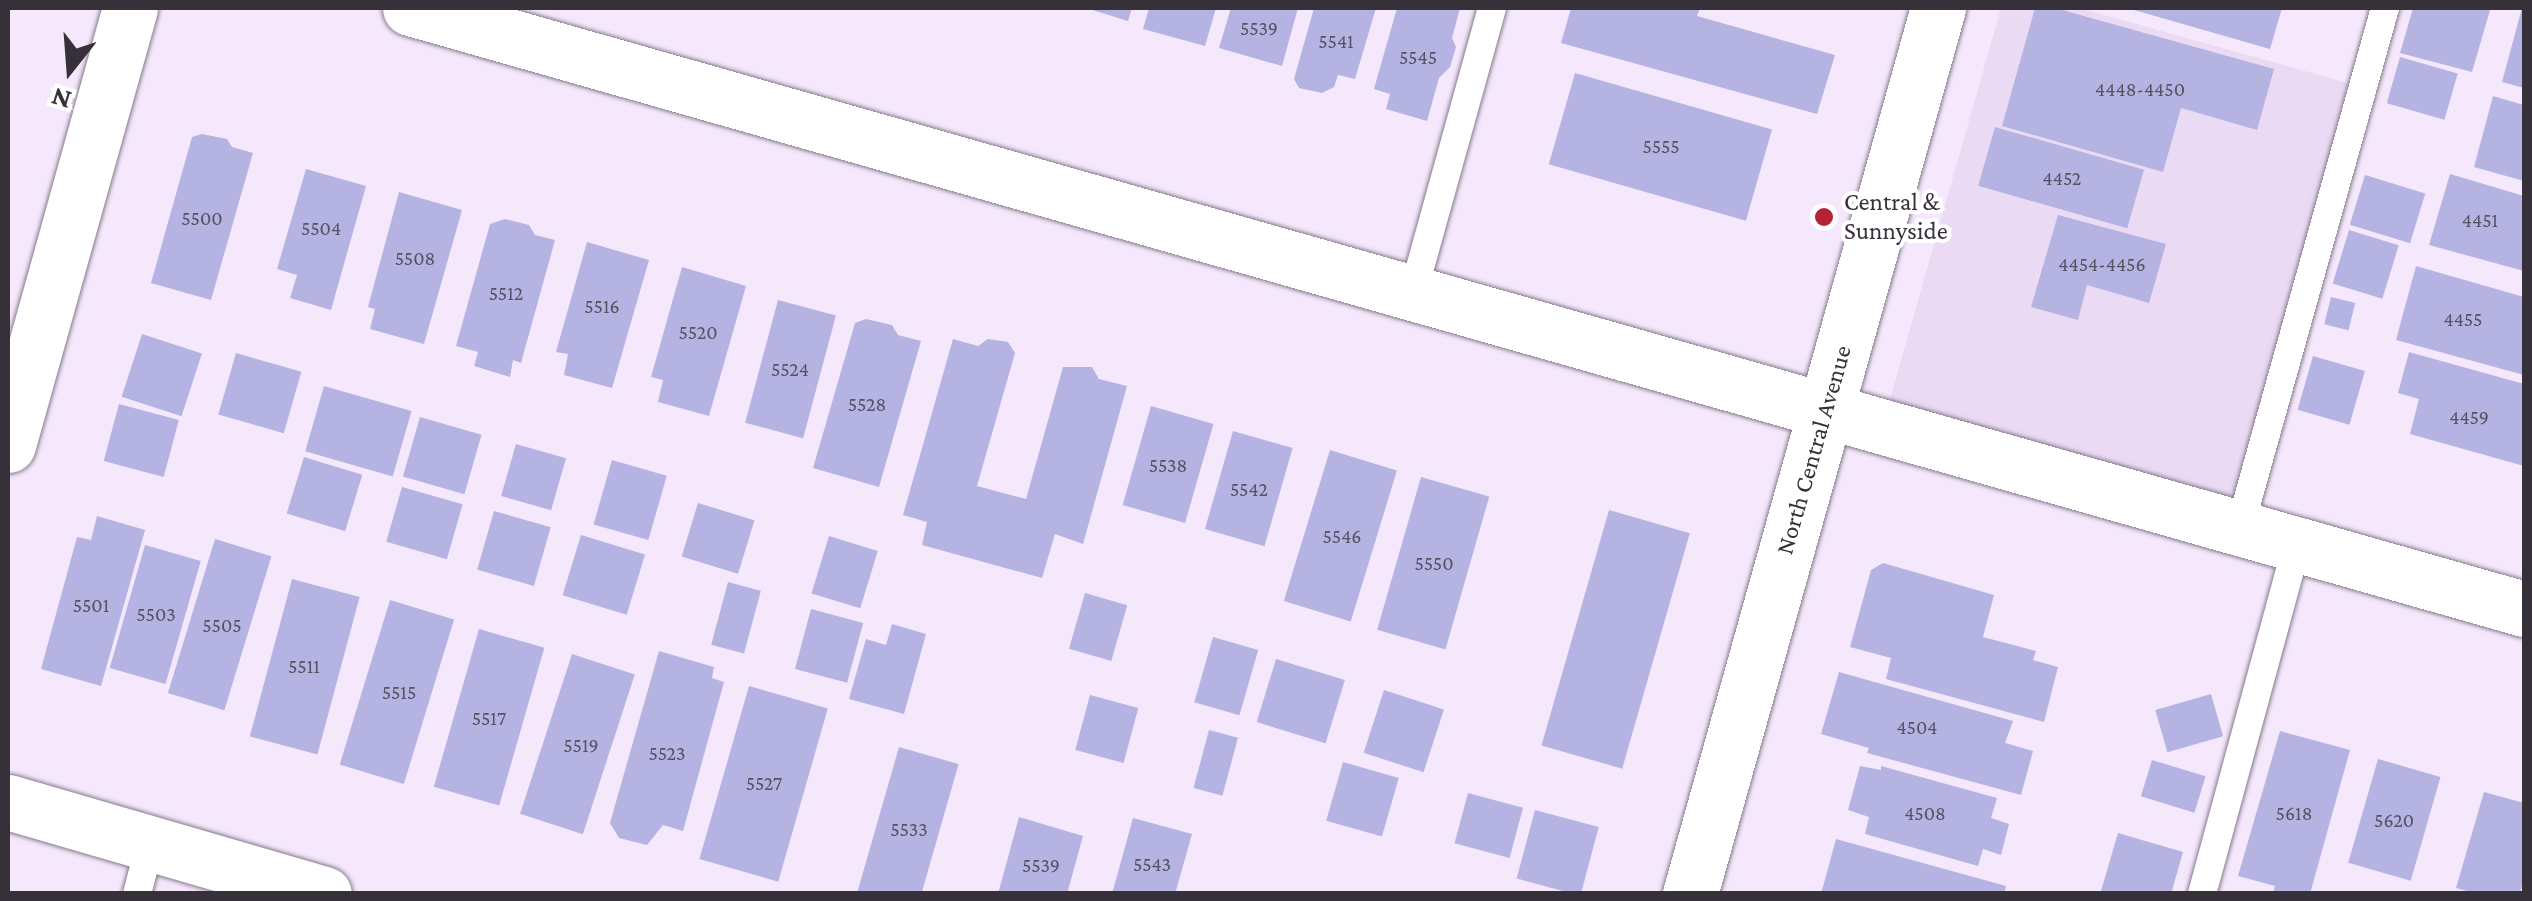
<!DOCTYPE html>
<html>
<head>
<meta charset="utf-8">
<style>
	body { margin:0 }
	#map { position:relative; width:2532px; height:901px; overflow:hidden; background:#f5e8fc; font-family:"Crimson Pro",serif }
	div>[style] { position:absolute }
	.built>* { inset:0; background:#eadaf3 }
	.building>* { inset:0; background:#b4b3e2; transform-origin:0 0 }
	.roads { filter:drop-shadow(0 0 2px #867a8c) drop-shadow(0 0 2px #867a8c) }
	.service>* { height:28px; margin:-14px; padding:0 14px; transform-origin:14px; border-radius:14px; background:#fff }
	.minor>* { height:55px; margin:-27.5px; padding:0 27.5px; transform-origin:27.5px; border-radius:27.5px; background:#fff }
	.tertiary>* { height:55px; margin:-27.5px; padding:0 27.5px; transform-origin:27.5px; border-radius:27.5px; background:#fff }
	.secondary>* { height:55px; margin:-27.5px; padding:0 27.5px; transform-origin:27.5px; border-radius:27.5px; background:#fff }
	.dots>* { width:28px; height:28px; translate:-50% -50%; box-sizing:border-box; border:5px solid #fff; border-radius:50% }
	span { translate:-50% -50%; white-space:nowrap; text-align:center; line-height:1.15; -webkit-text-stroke:8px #fff; paint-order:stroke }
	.number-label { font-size:20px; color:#565263 }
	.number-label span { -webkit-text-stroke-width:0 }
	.poi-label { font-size:25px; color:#363139 }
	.left { translate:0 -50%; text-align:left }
	.street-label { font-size:25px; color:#363139 }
	.frame { position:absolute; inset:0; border:10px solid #363139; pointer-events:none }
	.north { position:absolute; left:20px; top:20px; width:100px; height:100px; -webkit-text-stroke:8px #fff; paint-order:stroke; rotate:197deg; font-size:28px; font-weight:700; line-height:40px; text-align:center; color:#363139 }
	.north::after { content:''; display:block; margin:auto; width:35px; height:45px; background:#363139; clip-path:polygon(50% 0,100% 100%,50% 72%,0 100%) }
</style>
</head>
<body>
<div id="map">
	<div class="built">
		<i style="clip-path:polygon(2001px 8px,2079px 8px,2362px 87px,2241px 517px,1885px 417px)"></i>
	</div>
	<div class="building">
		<i style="clip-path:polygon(1086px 8px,1132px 8px,1128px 21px)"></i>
		<i style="clip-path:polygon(1149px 8px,1216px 8px,1205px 46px,1143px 29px)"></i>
		<i style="clip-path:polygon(1231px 8px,1298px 8px,1282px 66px,1219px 48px)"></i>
		<i style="clip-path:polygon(1314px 8px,1376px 8px,1355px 79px,1338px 75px,1334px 87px,1322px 93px,1299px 88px,1294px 79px)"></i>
		<i style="clip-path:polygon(1397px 8px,1460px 8px,1452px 38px,1456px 47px,1450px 67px,1439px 78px,1427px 121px,1386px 109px,1390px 94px,1374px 89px)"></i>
		<i style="clip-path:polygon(1571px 8px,1700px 8px,1697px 16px,1835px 55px,1817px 114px,1561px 43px)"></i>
		<i style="clip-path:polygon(2035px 8px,2055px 8px,2274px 69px,2257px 130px,2181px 108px,2163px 172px,2002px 126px)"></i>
		<i style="clip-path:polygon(2127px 8px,2282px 8px,2270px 49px)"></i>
		<i style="clip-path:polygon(2413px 8px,2490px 10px,2472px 72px,2400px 53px)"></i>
		<i style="clip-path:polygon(2522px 8px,2524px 8px,2524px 88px,2502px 82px)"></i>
		<i style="left:2400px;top:57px;width:60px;height:48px;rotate:16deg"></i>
		<i style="left:1575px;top:73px;width:205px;height:95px;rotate:16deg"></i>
		<i style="clip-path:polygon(2493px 96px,2524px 105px,2524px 181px,2474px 167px)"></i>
		<i style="left:1995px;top:127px;width:155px;height:61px;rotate:16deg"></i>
		<i style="clip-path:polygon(202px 134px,227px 139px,232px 147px,253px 153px,211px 300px,151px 283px,192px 137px)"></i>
		<i style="clip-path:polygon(306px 169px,366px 186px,331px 310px,290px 298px,297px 275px,277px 269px)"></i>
		<i style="clip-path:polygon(2450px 174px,2524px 196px,2524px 271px,2429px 245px)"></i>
		<i style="left:2365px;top:175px;width:63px;height:52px;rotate:17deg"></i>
		<i style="clip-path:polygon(399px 192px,462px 210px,424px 344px,370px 329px,375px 309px,368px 307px)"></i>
		<i style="clip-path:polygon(2058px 215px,2166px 244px,2149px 303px,2087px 285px,2078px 320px,2031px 307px)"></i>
		<i style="clip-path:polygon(505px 219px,529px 225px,535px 235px,555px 240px,521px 363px,513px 360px,510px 377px,474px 366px,478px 352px,456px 346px,490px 224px)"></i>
		<i style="left:2349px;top:230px;width:52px;height:56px;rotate:17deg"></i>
		<i style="clip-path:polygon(587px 242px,649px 260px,612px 388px,564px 375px,568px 354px,556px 352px)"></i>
		<i style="clip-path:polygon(2416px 266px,2524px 297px,2524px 375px,2396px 340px)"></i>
		<i style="clip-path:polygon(682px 267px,746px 286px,709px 416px,658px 402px,663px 380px,651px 377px)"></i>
		<i style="left:2331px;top:297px;width:25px;height:28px;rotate:14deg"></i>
		<i style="left:778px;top:300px;width:60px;height:127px;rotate:15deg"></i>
		<i style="clip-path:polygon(866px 319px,892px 325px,898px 335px,921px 341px,879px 487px,813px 468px,855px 323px)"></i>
		<i style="left:142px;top:334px;width:63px;height:66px;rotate:18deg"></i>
		<i style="clip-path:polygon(953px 339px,978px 346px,988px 339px,1008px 342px,1015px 353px,977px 486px,1026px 499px,1063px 367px,1092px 367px,1099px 379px,1127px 386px,1083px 544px,1055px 534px,1042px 578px,922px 545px,927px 522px,903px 515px)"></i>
		<i style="clip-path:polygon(2409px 352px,2524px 384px,2524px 466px,2410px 434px,2419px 399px,2398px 393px)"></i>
		<i style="left:236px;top:353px;width:68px;height:64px;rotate:16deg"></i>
		<i style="left:2313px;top:356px;width:54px;height:56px;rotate:16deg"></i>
		<i style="left:324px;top:386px;width:91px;height:68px;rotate:16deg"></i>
		<i style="left:119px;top:404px;width:62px;height:59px;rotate:15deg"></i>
		<i style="left:1151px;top:406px;width:65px;height:103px;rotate:16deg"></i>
		<i style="left:420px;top:417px;width:64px;height:62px;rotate:16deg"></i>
		<i style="left:1233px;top:431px;width:62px;height:102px;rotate:16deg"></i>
		<i style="left:516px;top:444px;width:52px;height:54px;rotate:16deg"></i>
		<i style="left:1330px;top:450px;width:70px;height:158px;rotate:17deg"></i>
		<i style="left:304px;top:457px;width:61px;height:59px;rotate:17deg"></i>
		<i style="left:612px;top:460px;width:57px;height:67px;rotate:16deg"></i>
		<i style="left:1421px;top:477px;width:71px;height:159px;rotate:16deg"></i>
		<i style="left:402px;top:487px;width:63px;height:57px;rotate:16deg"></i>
		<i style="left:698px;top:503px;width:59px;height:56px;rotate:17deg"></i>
		<i style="left:1609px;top:510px;width:84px;height:245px;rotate:16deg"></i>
		<i style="left:494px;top:511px;width:59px;height:61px;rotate:16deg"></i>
		<i style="clip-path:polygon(97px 516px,145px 530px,101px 686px,41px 669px,77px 537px,91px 540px)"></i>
		<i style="left:581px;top:535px;width:67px;height:63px;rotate:17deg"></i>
		<i style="left:829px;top:536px;width:51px;height:60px;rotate:17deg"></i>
		<i style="left:215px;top:539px;width:59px;height:161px;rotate:17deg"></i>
		<i style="left:145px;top:545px;width:58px;height:128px;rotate:16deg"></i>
		<i style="clip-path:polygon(1883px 563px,1994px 595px,1983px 637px,2036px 651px,2033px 660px,2058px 667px,2044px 722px,1886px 679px,1891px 658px,1850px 647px,1871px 570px)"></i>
		<i style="left:292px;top:579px;width:70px;height:163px;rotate:15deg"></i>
		<i style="left:728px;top:582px;width:34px;height:65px;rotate:15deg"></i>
		<i style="left:1085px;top:593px;width:44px;height:58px;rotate:16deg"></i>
		<i style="left:390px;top:600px;width:67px;height:172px;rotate:17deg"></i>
		<i style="left:811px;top:609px;width:54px;height:62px;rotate:15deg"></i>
		<i style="clip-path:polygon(892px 624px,926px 634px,904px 714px,849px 699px,866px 639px,886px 645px)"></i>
		<i style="left:479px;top:629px;width:68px;height:164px;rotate:16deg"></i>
		<i style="left:1213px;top:637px;width:47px;height:68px;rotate:16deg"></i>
		<i style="clip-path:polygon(659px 651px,714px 667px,712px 678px,724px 682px,683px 831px,663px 825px,647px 845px,619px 838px,610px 823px)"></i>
		<i style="left:572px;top:654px;width:66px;height:168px;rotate:18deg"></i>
		<i style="left:1276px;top:659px;width:72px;height:66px;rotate:17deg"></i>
		<i style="clip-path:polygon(1839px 672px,2013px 721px,2005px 743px,2033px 751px,2021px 795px,1867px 753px,1869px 748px,1821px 734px)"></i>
		<i style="left:749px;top:686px;width:82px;height:180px;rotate:16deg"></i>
		<i style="left:1384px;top:690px;width:63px;height:66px;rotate:18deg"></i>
		<i style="left:2211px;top:694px;width:44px;height:58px;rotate:74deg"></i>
		<i style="left:1090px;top:695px;width:50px;height:57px;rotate:15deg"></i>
		<i style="left:1209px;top:730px;width:30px;height:60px;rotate:15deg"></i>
		<i style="clip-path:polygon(2280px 731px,2350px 750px,2310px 894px,2273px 894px,2275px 886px,2238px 876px)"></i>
		<i style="left:899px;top:747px;width:62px;height:152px;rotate:16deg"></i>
		<i style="left:2378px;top:759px;width:65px;height:108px;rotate:16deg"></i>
		<i style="left:2152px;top:760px;width:56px;height:38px;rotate:17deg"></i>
		<i style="left:1343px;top:762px;width:58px;height:61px;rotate:16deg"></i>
		<i style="clip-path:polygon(1860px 766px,1881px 770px,1881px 766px,1997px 798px,1991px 818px,2009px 824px,2001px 855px,1983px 849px,1978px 866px,1865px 834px,1869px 817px,1848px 810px)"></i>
		<i style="clip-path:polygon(2484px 792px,2524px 803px,2524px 877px,2520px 894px,2477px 894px,2456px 888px)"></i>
		<i style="left:1468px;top:793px;width:57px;height:52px;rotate:15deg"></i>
		<i style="left:1535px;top:810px;width:66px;height:71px;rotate:15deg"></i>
		<i style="clip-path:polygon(1019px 817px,1083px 836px,1067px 894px,998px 894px)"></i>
		<i style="clip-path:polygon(1133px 818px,1192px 834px,1175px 894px,1112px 894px)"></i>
		<i style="clip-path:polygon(2118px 833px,2183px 852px,2171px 894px,2101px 891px)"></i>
		<i style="clip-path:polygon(1836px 839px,2006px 886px,2004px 894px,1821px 894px)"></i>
	</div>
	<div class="roads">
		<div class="service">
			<i style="left:1413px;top:293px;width:296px;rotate:-74.5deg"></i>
			<i style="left:2240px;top:527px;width:539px;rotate:-74.39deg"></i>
			<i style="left:137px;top:894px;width:52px;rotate:-75.4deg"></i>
			<i style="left:2202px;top:894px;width:363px;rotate:-74.8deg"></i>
		</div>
		<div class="minor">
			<i style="left:8px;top:445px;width:454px;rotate:-74.4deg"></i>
			<i style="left:8px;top:802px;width:329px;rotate:16.2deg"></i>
		</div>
		<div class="tertiary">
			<i style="left:410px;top:8px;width:2198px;rotate:15.87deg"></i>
		</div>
		<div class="secondary">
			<i style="left:1690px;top:894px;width:920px;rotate:-74.36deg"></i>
		</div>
	</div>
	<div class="dots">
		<i style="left:1824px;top:217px;background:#b42234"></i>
	</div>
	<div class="number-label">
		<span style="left:1259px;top:28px">5539</span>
		<span style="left:1336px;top:41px">5541</span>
		<span style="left:1418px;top:57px">5545</span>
		<span style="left:2140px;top:89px">4448-4450</span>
		<span style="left:1661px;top:146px">5555</span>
		<span style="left:2062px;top:178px">4452</span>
		<span style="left:202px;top:218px">5500</span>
		<span style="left:2480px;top:220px">4451</span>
		<span style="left:321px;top:228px">5504</span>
		<span style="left:415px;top:258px">5508</span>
		<span style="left:2102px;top:264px">4454-4456</span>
		<span style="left:506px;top:293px">5512</span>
		<span style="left:602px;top:306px">5516</span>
		<span style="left:2463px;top:319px">4455</span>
		<span style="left:698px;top:332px">5520</span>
		<span style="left:790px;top:369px">5524</span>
		<span style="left:867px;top:404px">5528</span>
		<span style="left:2469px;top:417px">4459</span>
		<span style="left:1168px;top:465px">5538</span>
		<span style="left:1249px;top:489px">5542</span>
		<span style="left:1342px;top:536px">5546</span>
		<span style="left:1434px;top:563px">5550</span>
		<span style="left:91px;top:605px">5501</span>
		<span style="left:156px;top:614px">5503</span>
		<span style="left:222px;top:625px">5505</span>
		<span style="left:304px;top:666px">5511</span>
		<span style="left:399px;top:692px">5515</span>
		<span style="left:489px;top:718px">5517</span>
		<span style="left:1917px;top:727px">4504</span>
		<span style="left:581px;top:745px">5519</span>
		<span style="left:667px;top:753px">5523</span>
		<span style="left:764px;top:783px">5527</span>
		<span style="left:1925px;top:813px">4508</span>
		<span style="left:2294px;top:813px">5618</span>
		<span style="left:2394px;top:820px">5620</span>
		<span style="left:909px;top:829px">5533</span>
		<span style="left:1152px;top:864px">5543</span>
		<span style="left:1041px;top:865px">5539</span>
	</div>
	<div class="poi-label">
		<span class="left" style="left:1844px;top:217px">Central &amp;<br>Sunnyside</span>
	</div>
	<div class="street-label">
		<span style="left:1814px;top:450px;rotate:-74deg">North Central Avenue</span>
	</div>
	<div class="frame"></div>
	<div class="north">N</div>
</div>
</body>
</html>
